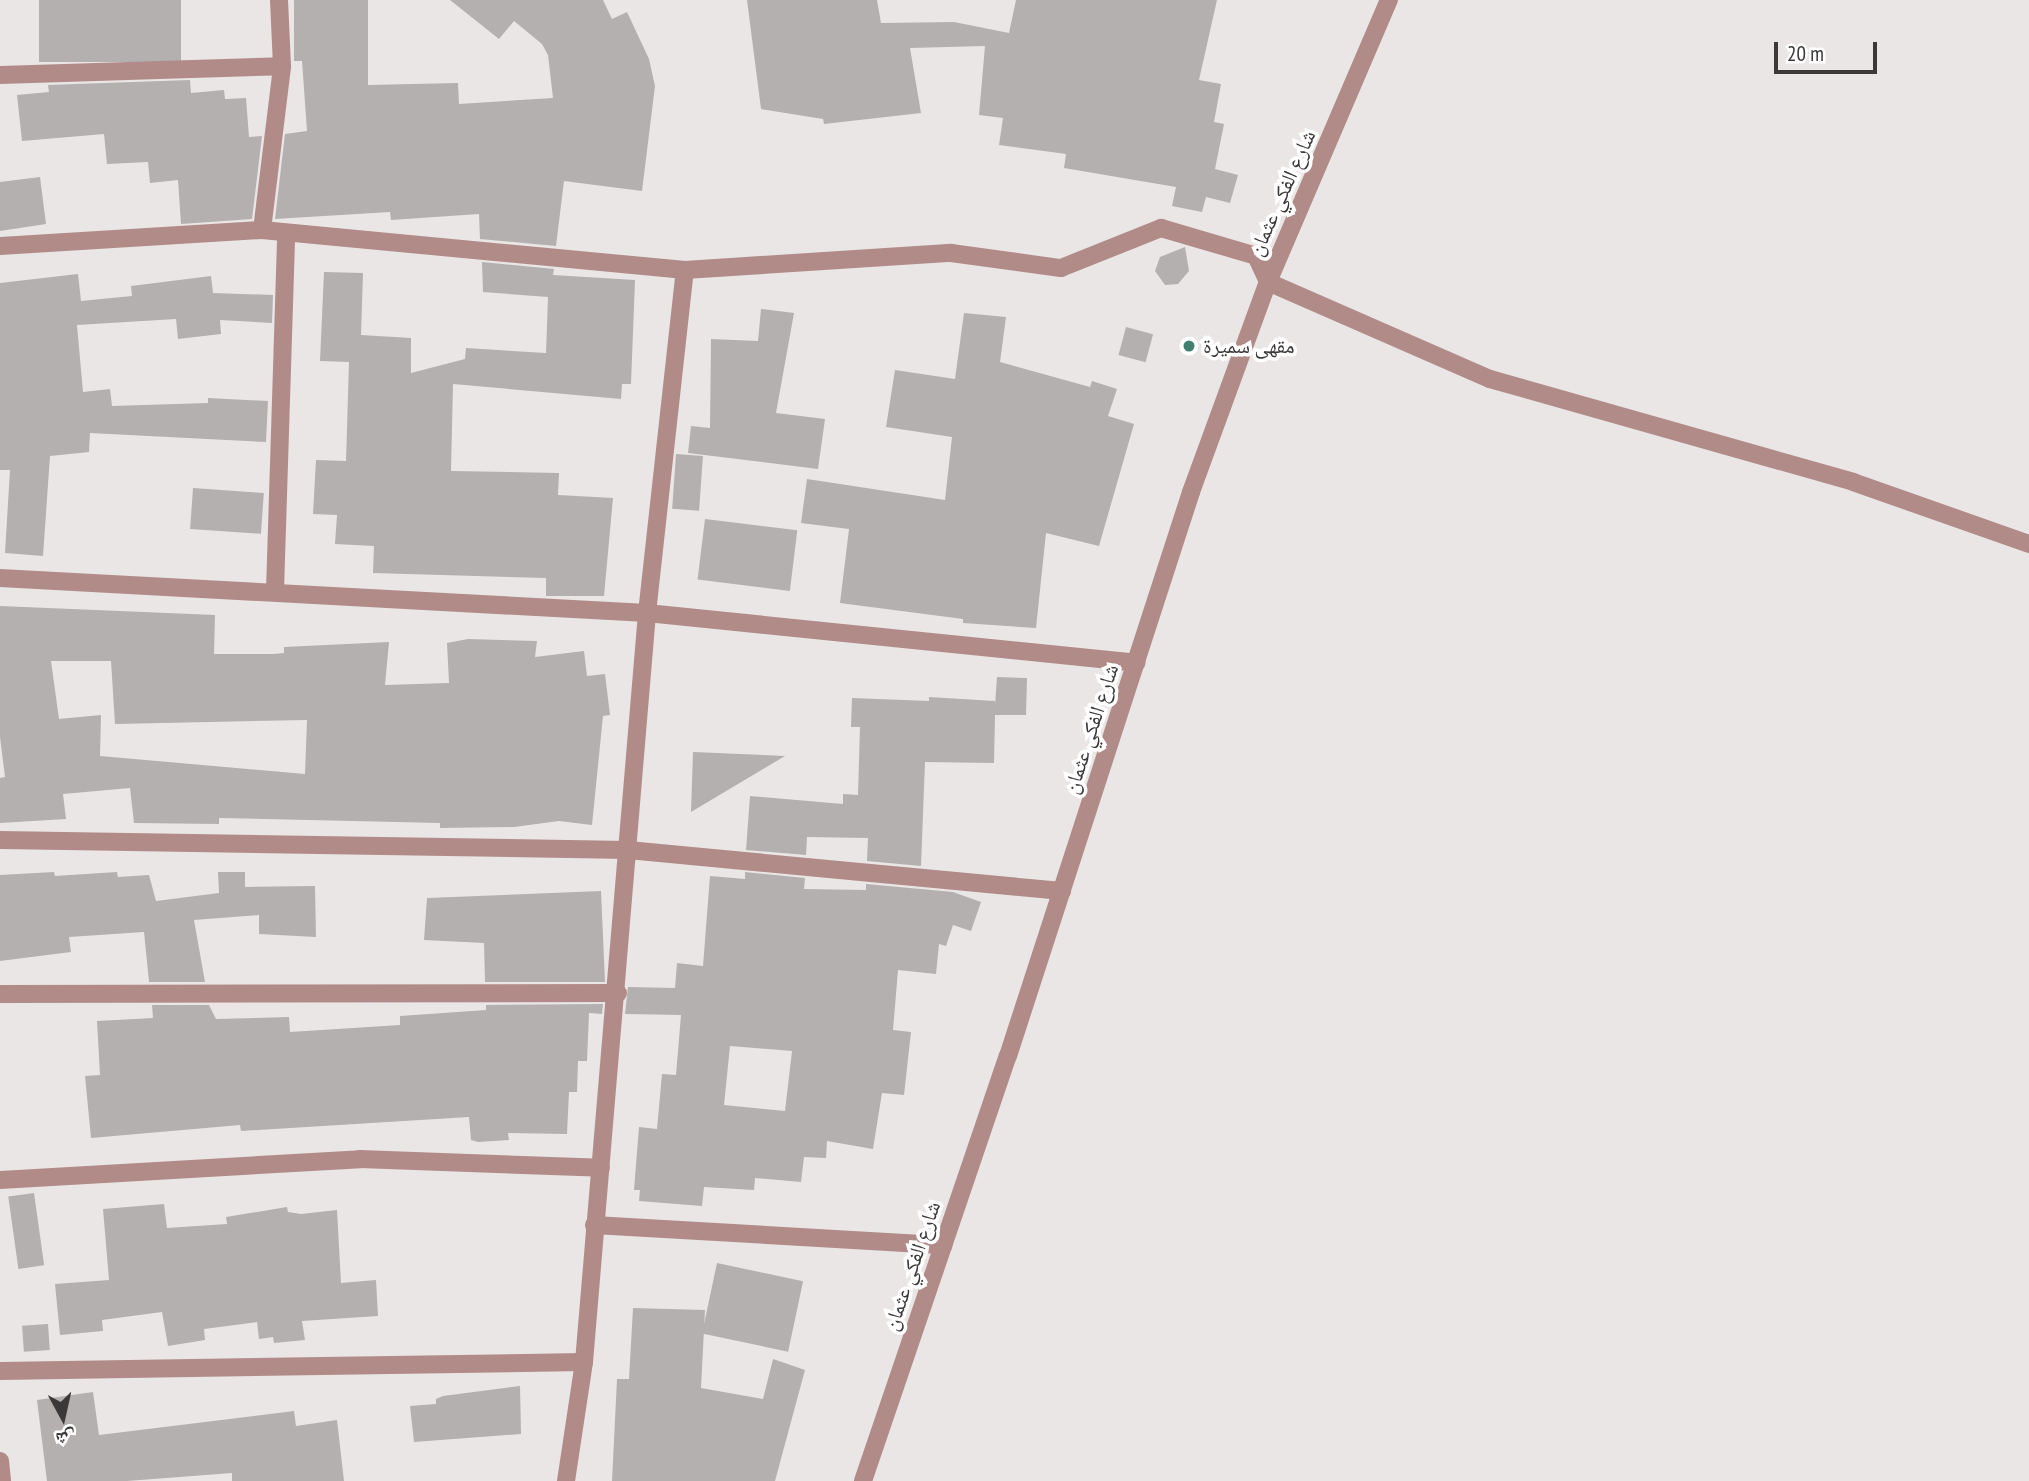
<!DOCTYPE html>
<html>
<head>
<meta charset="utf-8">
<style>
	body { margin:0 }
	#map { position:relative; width:2029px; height:1481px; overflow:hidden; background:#eae6e6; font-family:"PT Sans Narrow","Noto Naskh Arabic",sans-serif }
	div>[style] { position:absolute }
	.building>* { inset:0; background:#b4b0b0; transform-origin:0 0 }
	.minor>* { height:18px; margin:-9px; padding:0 9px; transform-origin:9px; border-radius:9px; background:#b18b88 }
	.dots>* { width:19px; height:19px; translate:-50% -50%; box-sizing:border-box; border:4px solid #fff; border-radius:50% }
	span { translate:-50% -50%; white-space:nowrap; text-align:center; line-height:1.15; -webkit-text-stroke:7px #fff; paint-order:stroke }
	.street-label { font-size:21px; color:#3a3838 }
	.poi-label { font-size:21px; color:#3a3838 }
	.left { translate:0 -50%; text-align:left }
	.north { position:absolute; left:28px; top:1383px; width:70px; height:70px; -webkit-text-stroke:5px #fff; paint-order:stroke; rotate:172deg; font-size:19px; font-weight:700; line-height:28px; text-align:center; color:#3a3838 }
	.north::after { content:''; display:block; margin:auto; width:24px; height:32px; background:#3a3838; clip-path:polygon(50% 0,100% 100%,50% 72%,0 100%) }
	.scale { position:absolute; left:1774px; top:42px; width:103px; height:32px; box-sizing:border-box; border:4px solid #3a3838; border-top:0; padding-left:9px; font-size:21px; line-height:24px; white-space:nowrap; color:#3a3838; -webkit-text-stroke:5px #fff; paint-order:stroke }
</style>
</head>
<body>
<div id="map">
	<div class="building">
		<i style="left:39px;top:0;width:142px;height:62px"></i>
		<i style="clip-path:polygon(294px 0,368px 0,368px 85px,458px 83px,459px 104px,553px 98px,548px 55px,542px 44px,514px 21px,499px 39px,450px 0,603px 0,612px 19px,627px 12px,649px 59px,655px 86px,642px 191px,564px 181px,556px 246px,480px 239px,479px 214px,391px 220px,390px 212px,275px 219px,285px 134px,307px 131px,302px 61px,294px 61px)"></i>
		<i style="clip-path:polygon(747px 0,877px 0,881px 23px,954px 22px,1009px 33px,1016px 0,1217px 0,1199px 80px,1221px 84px,1214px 122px,1224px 124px,1215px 169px,1238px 175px,1230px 203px,1206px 197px,1202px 212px,1172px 206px,1176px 187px,1064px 168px,1066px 154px,999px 145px,1003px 118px,979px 115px,985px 46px,910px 48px,921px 113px,824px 124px,823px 119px,761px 109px)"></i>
		<i style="clip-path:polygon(190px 80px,191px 93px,224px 90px,225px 99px,246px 98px,249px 137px,262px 136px,252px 219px,181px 224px,178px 180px,150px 183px,148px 162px,107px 164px,104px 134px,22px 141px,17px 95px,49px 92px,48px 85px)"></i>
		<i style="clip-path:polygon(40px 177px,46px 224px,0 231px,0 182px)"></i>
		<i style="clip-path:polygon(1185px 247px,1189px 271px,1178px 284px,1165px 285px,1155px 271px,1160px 257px)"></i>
		<i style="clip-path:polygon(482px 262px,554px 269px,553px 275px,635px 280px,631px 384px,622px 384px,621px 399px,453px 384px,451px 471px,559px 473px,558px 495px,613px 498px,604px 596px,546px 596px,546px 578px,373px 573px,374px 546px,335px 544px,337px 515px,313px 514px,316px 460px,346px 461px,349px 362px,320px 361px,324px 272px,363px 273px,361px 335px,411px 338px,411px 373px,465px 359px,466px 348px,546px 353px,548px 297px,483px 292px)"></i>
		<i style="clip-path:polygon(78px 274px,81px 301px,132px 296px,131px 286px,211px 276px,213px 293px,273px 295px,272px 323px,220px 320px,221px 334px,178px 339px,176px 319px,77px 325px,83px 392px,110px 389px,112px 406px,208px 403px,208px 398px,268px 401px,266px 442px,90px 433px,89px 452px,50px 456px,43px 556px,5px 553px,10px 470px,0 470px,0 283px)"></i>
		<i style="clip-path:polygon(761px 309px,794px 313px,776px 413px,825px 419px,818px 469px,688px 453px,691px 426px,710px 428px,711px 339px,758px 341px)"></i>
		<i style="clip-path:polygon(964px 313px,1006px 317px,1000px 362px,1090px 387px,1092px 381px,1117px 389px,1108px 416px,1134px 424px,1099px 546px,1046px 533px,1036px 628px,963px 623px,963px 619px,840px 603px,849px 529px,801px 523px,807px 479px,945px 500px,952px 437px,886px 427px,895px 370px,955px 379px)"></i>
		<i style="left:1126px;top:327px;width:28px;height:29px;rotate:15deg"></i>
		<i style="left:676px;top:454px;width:27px;height:55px;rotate:4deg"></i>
		<i style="left:193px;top:488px;width:71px;height:41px;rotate:4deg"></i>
		<i style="left:705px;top:519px;width:93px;height:61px;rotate:7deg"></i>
		<i style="clip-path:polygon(evenodd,0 606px,215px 615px,214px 654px,274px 654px,284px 653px,284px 647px,389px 642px,385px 685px,449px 683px,447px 643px,468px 639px,537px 641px,535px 657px,584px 651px,587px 676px,605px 674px,610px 715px,603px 716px,592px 825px,559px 821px,514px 827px,440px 828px,440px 823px,219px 818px,219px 824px,134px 823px,130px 788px,63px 794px,66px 819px,0 823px,0 778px,5px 777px,0 737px,0 606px,51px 661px,111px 661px,115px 724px,307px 720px,305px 774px,100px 756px,101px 715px,59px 719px,51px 661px)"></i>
		<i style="clip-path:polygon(997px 677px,1027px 678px,1026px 715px,995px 715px,994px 763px,925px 762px,921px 866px,867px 861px,868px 838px,807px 837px,806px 855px,746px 850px,750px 796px,843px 804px,843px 794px,858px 795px,860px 727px,851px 727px,852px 698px,929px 701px,929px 697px,995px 701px,995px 705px)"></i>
		<i style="clip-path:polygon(693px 752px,785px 756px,691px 812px)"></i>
		<i style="clip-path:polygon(54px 872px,55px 876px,117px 872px,118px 877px,149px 875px,156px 901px,219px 893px,218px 872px,245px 872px,245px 887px,315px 886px,316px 937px,259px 934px,259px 915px,194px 920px,205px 982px,149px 982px,144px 932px,69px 937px,71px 952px,0 961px,0 875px)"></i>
		<i style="clip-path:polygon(evenodd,745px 872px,805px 878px,804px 889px,866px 890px,866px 884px,953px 892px,981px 902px,971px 931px,953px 925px,946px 946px,939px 944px,936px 974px,898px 970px,893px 1030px,911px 1032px,904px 1095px,882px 1093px,873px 1149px,827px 1141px,826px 1158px,804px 1157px,801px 1182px,755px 1178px,754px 1190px,704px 1187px,702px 1206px,639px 1201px,640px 1190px,634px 1190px,639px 1127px,657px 1129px,662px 1074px,676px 1075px,681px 1015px,625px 1014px,628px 987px,675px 988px,677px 963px,703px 966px,710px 876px,745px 879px,745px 872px,730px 1046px,792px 1051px,785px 1111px,724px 1105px,730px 1046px)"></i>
		<i style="clip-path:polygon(601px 891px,605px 982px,485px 982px,484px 943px,424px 940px,427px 898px)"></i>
		<i style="clip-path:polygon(603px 1004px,602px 1014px,589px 1013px,587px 1061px,578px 1061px,577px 1092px,569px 1092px,567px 1134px,508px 1133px,509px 1140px,478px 1142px,471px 1140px,469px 1117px,241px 1131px,240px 1125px,91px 1138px,85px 1076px,100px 1075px,97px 1021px,153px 1018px,152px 1005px,209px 1005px,216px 1019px,289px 1017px,290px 1032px,400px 1025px,400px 1016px,486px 1010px,486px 1005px)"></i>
		<i style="left:34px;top:1193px;width:73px;height:26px;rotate:82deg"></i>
		<i style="clip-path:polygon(164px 1204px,167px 1228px,227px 1224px,226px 1217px,287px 1207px,288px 1212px,301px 1214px,337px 1210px,341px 1283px,376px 1280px,378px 1316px,302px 1321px,305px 1340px,274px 1343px,273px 1337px,259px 1339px,257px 1322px,204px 1329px,205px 1340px,168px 1346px,162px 1312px,102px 1320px,103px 1331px,60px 1335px,55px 1284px,109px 1280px,103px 1209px)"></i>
		<i style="left:717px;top:1263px;width:88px;height:72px;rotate:12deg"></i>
		<i style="clip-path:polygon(633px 1308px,705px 1310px,701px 1388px,763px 1399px,773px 1359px,805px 1370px,775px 1481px,612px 1481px,617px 1379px,629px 1379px)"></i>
		<i style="left:48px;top:1324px;width:26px;height:26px;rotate:86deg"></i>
		<i style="clip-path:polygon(520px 1386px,521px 1434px,414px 1442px,410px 1406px,436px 1404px,436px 1399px,443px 1396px)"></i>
		<i style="clip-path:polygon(93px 1392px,99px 1435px,294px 1411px,296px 1426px,337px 1420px,344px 1481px,232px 1481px,232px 1473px,127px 1481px,47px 1481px,37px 1400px)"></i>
	</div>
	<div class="minor">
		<i style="left:0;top:75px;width:282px;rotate:-1.8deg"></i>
		<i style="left:262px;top:230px;width:165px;rotate:-83deg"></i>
		<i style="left:282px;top:66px;width:66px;rotate:-92.6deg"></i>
		<i style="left:0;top:246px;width:262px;rotate:-3.5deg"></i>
		<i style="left:262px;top:230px;width:425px;rotate:5.4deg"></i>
		<i style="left:685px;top:270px;width:267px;rotate:-3.7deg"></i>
		<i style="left:951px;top:253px;width:111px;rotate:7.8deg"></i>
		<i style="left:1061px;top:268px;width:108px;rotate:-21.8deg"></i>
		<i style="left:1161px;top:228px;width:99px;rotate:16.4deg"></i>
		<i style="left:1256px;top:256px;width:29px;rotate:65deg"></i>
		<i style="left:1268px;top:282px;width:242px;rotate:23.6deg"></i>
		<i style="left:1490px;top:379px;width:377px;rotate:15.8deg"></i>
		<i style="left:1853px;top:482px;width:187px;rotate:19.4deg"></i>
		<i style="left:0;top:578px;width:648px;rotate:3.1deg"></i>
		<i style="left:647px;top:613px;width:492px;rotate:5.8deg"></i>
		<i style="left:275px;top:591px;width:358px;rotate:-88.2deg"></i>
		<i style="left:0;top:840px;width:628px;rotate:0.91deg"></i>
		<i style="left:628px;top:850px;width:436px;rotate:5.4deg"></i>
		<i style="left:0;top:994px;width:618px;rotate:-0.09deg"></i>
		<i style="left:0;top:1180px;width:361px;rotate:-3.3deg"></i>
		<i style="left:360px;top:1159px;width:241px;rotate:2.1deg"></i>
		<i style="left:594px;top:1225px;width:350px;rotate:3.3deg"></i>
		<i style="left:0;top:1371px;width:584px;rotate:-0.88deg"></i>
		<i style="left:0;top:1461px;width:20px;rotate:84deg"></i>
		<i style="left:566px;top:1481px;width:120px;rotate:-81.4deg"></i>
		<i style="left:584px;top:1362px;width:752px;rotate:-85.19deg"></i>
		<i style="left:647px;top:613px;width:345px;rotate:-83.7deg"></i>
		<i style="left:863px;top:1481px;width:449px;rotate:-71.2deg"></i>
		<i style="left:1008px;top:1056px;width:593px;rotate:-72.02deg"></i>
		<i style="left:1191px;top:492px;width:224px;rotate:-69.9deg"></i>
		<i style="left:1268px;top:282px;width:307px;rotate:-66.8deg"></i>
	</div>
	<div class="dots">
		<i style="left:1189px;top:346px;background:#41806f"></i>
	</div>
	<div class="street-label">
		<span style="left:1282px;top:193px;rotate:-66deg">شارع الفكي عثمان</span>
		<span style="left:1091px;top:729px;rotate:-72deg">شارع الفكي عثمان</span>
		<span style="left:912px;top:1266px;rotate:-71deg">شارع الفكي عثمان</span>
	</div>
	<div class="poi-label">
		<span class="left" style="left:1203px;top:346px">مقهى سميرة</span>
	</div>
	<div class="north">ش</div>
	<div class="scale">20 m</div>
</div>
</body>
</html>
